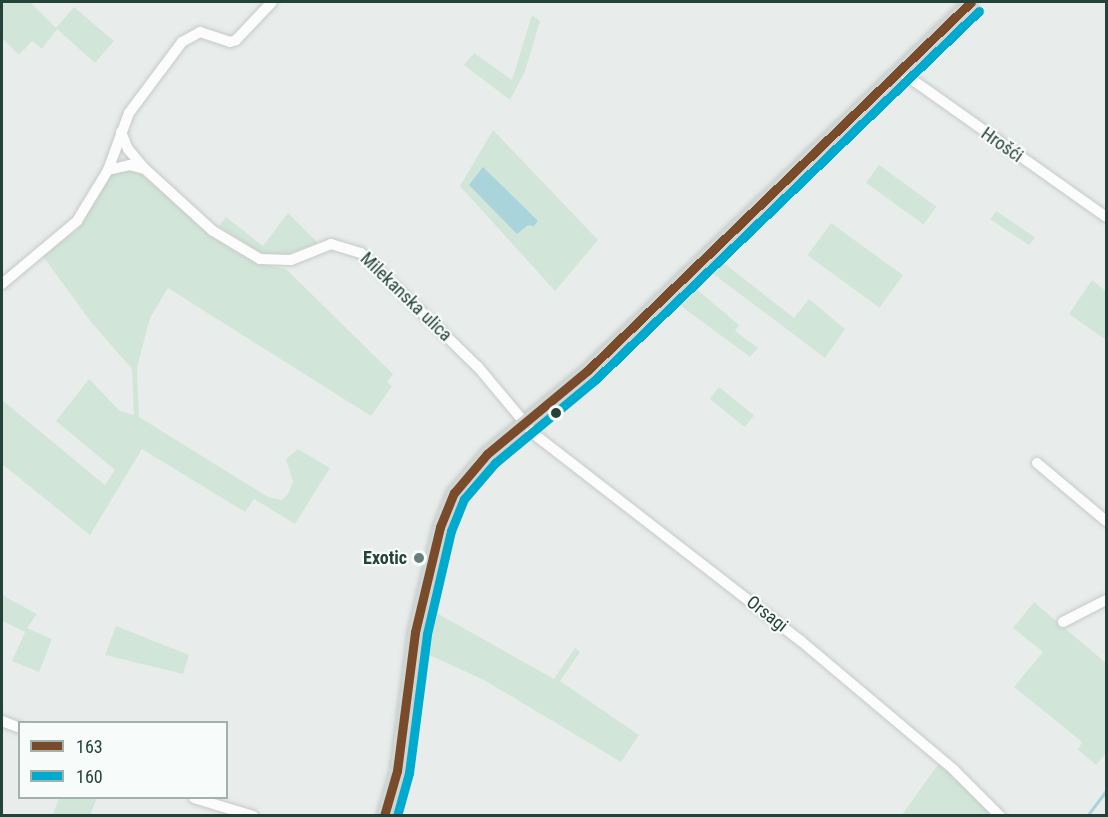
<!DOCTYPE html>
<html>
<head>
<meta charset="utf-8">
<style>
	body { margin:0 }
	#map { position:relative; width:1108px; height:817px; overflow:hidden; background:#e8edeb; font-family:"Roboto Condensed",sans-serif }
	div>[style] { position:absolute }
	.green>* { inset:0; background:#d1e6d8; transform-origin:0 0 }
	.water>* { inset:0; background:#a9d4db }
	.stream>* { height:3px; margin:-1.5px; padding:0 1.5px; transform-origin:1.5px; border-radius:1.5px; background:#a9d4db }
	.roads { filter:drop-shadow(0 0 2px #c5cac8) drop-shadow(0 0 2px #c5cac8) }
	.minor>* { height:10px; margin:-5px; padding:0 5px; transform-origin:5px; border-radius:5px; background:#fcfcfc }
	.major>* { height:14px; margin:-7px; padding:0 7px; transform-origin:7px; border-radius:7px; background:#cfd7d5 }
	.bus-1>* { height:9px; margin:-4.5px; padding:0 4.5px; transform-origin:4.5px; border-radius:4.5px; background:#7a4b2a }
	.bus-2>* { height:9px; margin:-4.5px; padding:0 4.5px; transform-origin:4.5px; border-radius:4.5px; background:#00a9ce }
	.dots>* { width:16px; height:16px; translate:-50% -50%; box-sizing:border-box; border:3px solid #f7fbf9; border-radius:50% }
	span { translate:-50% -50%; white-space:nowrap; text-align:center; line-height:1.15; -webkit-text-stroke:4.5px #f7fbf9; paint-order:stroke }
	.street-label { font-size:18px; color:#24423a }
	.poi-label { font-size:18px; color:#24423a; font-weight:700 }
	.right { translate:-100% -50%; text-align:right }
	.frame { position:absolute; inset:0; border:3px solid #24423a; pointer-events:none }
	.legend { position:absolute; left:18px; top:721px; width:210px; height:78px; box-sizing:border-box; background:#f7fbf9; border:2px solid #a3b1ad; margin:0; padding:8px 10px; list-style:none; font-size:18px; color:#24423a }
	.legend li { display:flex; align-items:center; gap:12px; height:30px }
	.legend b { width:30px; border:2px solid #a3b1ad }
</style>
</head>
<body>
<div id="map">
	<div class="green">
		<i style="clip-path:polygon(2px 2px,30px 2px,56px 28px,74px 7px,114px 41px,95px 63px,57px 29px,42px 49px,32px 41px,19px 55px,2px 38px)"></i>
		<i style="clip-path:polygon(532px 15px,540px 21px,525px 71px,510px 100px,464px 65px,474px 53px,512px 80px)"></i>
		<i style="clip-path:polygon(493px 130px,598px 240px,555px 291px,460px 186px)"></i>
		<i style="left:879px;top:165px;width:71px;height:22px;rotate:36deg"></i>
		<i style="clip-path:polygon(130px 170px,144px 176px,231px 249px,265px 265px,286px 269px,393px 374px,387px 382px,392px 386px,371px 416px,168px 288px,150px 318px,137px 368px,139px 417px,268px 497px,282px 500px,288px 494px,293px 482px,286px 459px,298px 449px,330px 468px,295px 524px,254px 499px,245px 512px,142px 449px,90px 535px,2px 464px,2px 400px,105px 485px,115px 470px,56px 421px,89px 379px,120px 411px,134px 415px,132px 369px,91px 322px,42px 255px,76px 231px,109px 174px)"></i>
		<i style="left:996px;top:211px;width:47px;height:10px;rotate:34deg"></i>
		<i style="clip-path:polygon(288px 213px,318px 243px,283px 256px,261px 255px,219px 226px,226px 217px,263px 246px)"></i>
		<i style="left:831px;top:223px;width:89px;height:40px;rotate:36deg"></i>
		<i style="clip-path:polygon(715px 256px,794px 318px,809px 299px,845px 329px,825px 358px,704px 267px)"></i>
		<i style="clip-path:polygon(1092px 280px,1106px 291px,1106px 340px,1069px 314px)"></i>
		<i style="clip-path:polygon(689px 283px,739px 325px,735px 331px,758px 348px,750px 357px,673px 300px)"></i>
		<i style="left:719px;top:387px;width:45px;height:15px;rotate:39deg"></i>
		<i style="clip-path:polygon(2px 595px,37px 614px,27px 628px,52px 639px,39px 672px,12px 661px,25px 632px,2px 621px)"></i>
		<i style="clip-path:polygon(1034px 602px,1106px 663px,1106px 753px,1096px 765px,1078px 750px,1082px 742px,1014px 687px,1043px 652px,1013px 628px)"></i>
		<i style="clip-path:polygon(426px 607px,554px 679px,575px 648px,580px 652px,560px 681px,639px 735px,621px 762px,484px 680px,418px 650px)"></i>
		<i style="clip-path:polygon(116px 626px,189px 655px,183px 674px,105px 655px)"></i>
		<i style="clip-path:polygon(940px 762px,995px 816px,901px 816px)"></i>
		<i style="clip-path:polygon(59px 798px,97px 798px,90px 815px,53px 815px)"></i>
	</div>
	<div class="water">
		<i style="clip-path:polygon(483px 167px,538px 221px,534px 226px,528px 225px,517px 234px,469px 185px)"></i>
	</div>
	<div class="stream">
		<i style="left:1087px;top:816px;width:31px;rotate:-53deg"></i>
	</div>
	<div class="roads">
		<div class="minor">
			<i style="left:900px;top:71px;width:252px;rotate:35.3deg"></i>
			<i style="left:121px;top:132px;width:18px;rotate:68deg"></i>
			<i style="left:128px;top:149px;width:25px;rotate:50deg"></i>
			<i style="left:108px;top:170px;width:22px;rotate:-13deg"></i>
			<i style="left:129px;top:165px;width:16px;rotate:14deg"></i>
			<i style="left:145px;top:169px;width:92px;rotate:42.4deg"></i>
			<i style="left:213px;top:231px;width:55px;rotate:30.8deg"></i>
			<i style="left:260px;top:259px;width:31px;rotate:2deg"></i>
			<i style="left:291px;top:260px;width:43px;rotate:-21.8deg"></i>
			<i style="left:331px;top:244px;width:31px;rotate:17deg"></i>
			<i style="left:361px;top:253px;width:163px;rotate:44.3deg"></i>
			<i style="left:478px;top:367px;width:87px;rotate:50.1deg"></i>
			<i style="left:534px;top:434px;width:338px;rotate:37.8deg"></i>
			<i style="left:801px;top:641px;width:200px;rotate:40.1deg"></i>
			<i style="left:954px;top:770px;width:65px;rotate:45deg"></i>
			<i style="left:2px;top:284px;width:98px;rotate:-40deg"></i>
			<i style="left:77px;top:221px;width:60px;rotate:-58.7deg"></i>
			<i style="left:108px;top:170px;width:61px;rotate:-69.8deg"></i>
			<i style="left:129px;top:113px;width:89px;rotate:-53.3deg"></i>
			<i style="left:182px;top:42px;width:21px;rotate:-29deg"></i>
			<i style="left:200px;top:32px;width:32px;rotate:18deg"></i>
			<i style="left:230px;top:42px;width:6px;rotate:-18deg"></i>
			<i style="left:236px;top:40px;width:52px;rotate:-46.5deg"></i>
			<i style="left:1037px;top:463px;width:90px;rotate:40deg"></i>
			<i style="left:1063px;top:622px;width:48px;rotate:-27.1deg"></i>
			<i style="left:2px;top:721px;width:19px;rotate:21deg"></i>
			<i style="left:194px;top:798px;width:62px;rotate:17deg"></i>
		</div>
		<div class="major">
			<i style="left:384px;top:816px;width:47px;rotate:-73.9deg"></i>
			<i style="left:397px;top:771px;width:140px;rotate:-82.6deg"></i>
			<i style="left:415px;top:632px;width:108px;rotate:-76.6deg"></i>
			<i style="left:440px;top:527px;width:37px;rotate:-68deg"></i>
			<i style="left:454px;top:493px;width:51px;rotate:-49.8deg"></i>
			<i style="left:487px;top:454px;width:131px;rotate:-39.7deg"></i>
			<i style="left:588px;top:370px;width:531px;rotate:-43.86deg"></i>
		</div>
	</div>
	<div class="bus-1">
		<i style="left:384px;top:816px;width:47px;rotate:-73.9deg"></i>
		<i style="left:397px;top:771px;width:140px;rotate:-82.6deg"></i>
		<i style="left:415px;top:632px;width:108px;rotate:-76.6deg"></i>
		<i style="left:440px;top:527px;width:37px;rotate:-68deg"></i>
		<i style="left:454px;top:493px;width:51px;rotate:-49.8deg"></i>
		<i style="left:487px;top:454px;width:131px;rotate:-39.7deg"></i>
		<i style="left:588px;top:370px;width:531px;rotate:-43.86deg"></i>
	</div>
	<div class="bus-2">
		<i style="left:397px;top:816px;width:45px;rotate:-74.4deg"></i>
		<i style="left:409px;top:773px;width:140px;rotate:-82.6deg"></i>
		<i style="left:427px;top:634px;width:106px;rotate:-76.9deg"></i>
		<i style="left:451px;top:531px;width:35px;rotate:-68deg"></i>
		<i style="left:464px;top:499px;width:48px;rotate:-49.3deg"></i>
		<i style="left:495px;top:463px;width:131px;rotate:-39.7deg"></i>
		<i style="left:596px;top:379px;width:531px;rotate:-43.86deg"></i>
	</div>
	<div class="dots">
		<i style="left:556px;top:413px;background:#24423a"></i>
		<i style="left:419px;top:558px;background:#697e78"></i>
	</div>
	<div class="street-label">
		<span style="left:1002px;top:145px;rotate:35deg">Hrošći</span>
		<span style="left:406px;top:297px;rotate:44deg">Milekanska ulica</span>
		<span style="left:767px;top:614px;rotate:38deg">Orsagi</span>
	</div>
	<div class="poi-label">
		<span class="right" style="left:407px;top:558px">Exotic</span>
	</div>
	<div class="frame"></div>
	<ul class="legend">
	<li><b style="height:8px;background:#7a4b2a"></b>163</li>
	<li><b style="height:8px;background:#00a9ce"></b>160</li>
	</ul>
</div>
</body>
</html>
